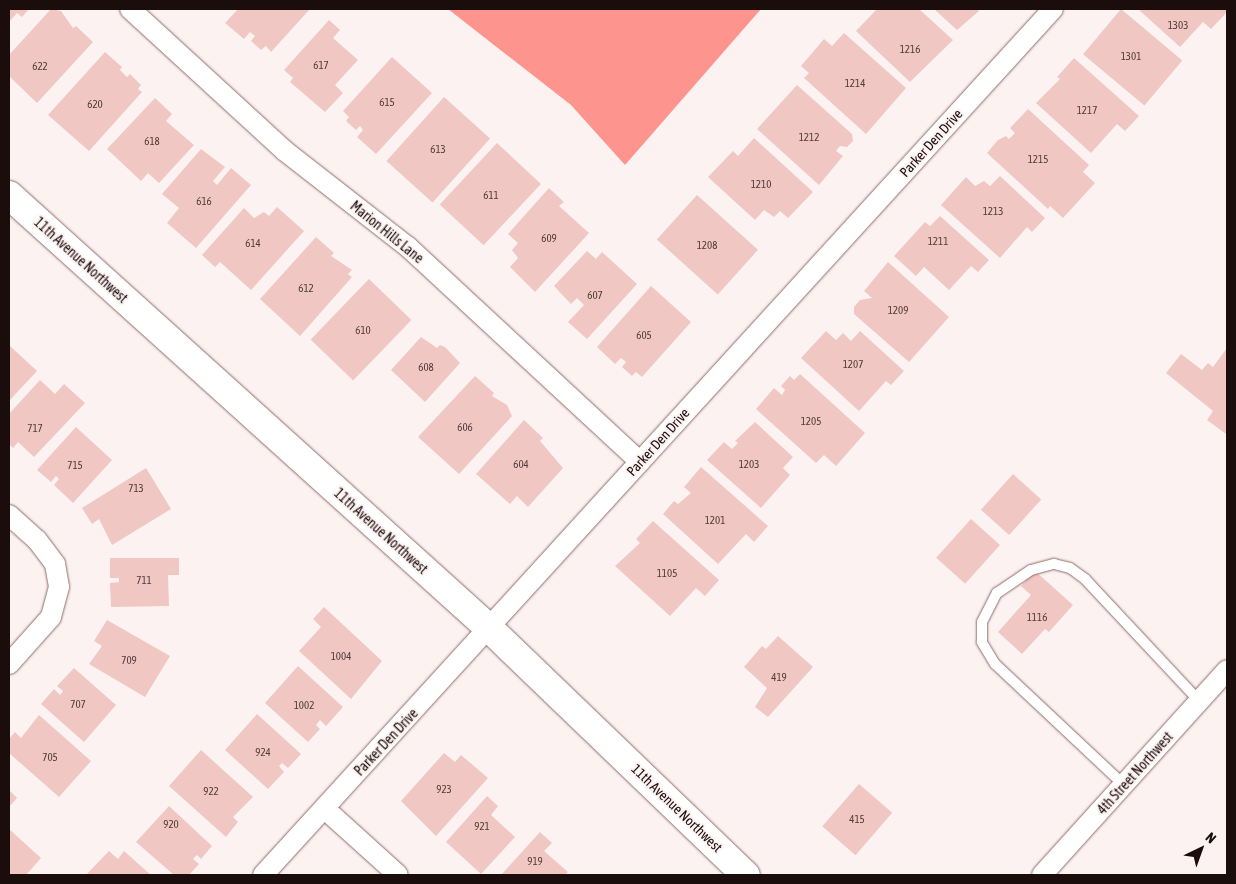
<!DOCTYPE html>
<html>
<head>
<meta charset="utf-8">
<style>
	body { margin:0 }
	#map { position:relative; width:1236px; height:884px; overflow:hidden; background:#fbf2f1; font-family:"Asap Condensed",sans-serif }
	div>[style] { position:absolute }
	.water>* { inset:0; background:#fd948e }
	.building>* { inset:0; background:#f1c7c3; transform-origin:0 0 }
	.roads { filter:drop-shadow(0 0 1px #916b68) drop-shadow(0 0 1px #916b68) }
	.lane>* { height:10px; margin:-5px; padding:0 5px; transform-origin:5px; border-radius:5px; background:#fff }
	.street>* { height:20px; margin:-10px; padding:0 10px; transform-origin:10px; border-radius:10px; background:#fff }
	.secondary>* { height:28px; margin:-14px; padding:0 14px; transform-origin:14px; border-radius:14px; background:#fff }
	span { translate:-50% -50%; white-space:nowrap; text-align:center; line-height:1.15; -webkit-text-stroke:4px #fbf2f1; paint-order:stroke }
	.number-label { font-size:11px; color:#513c3a }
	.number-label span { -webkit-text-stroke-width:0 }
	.street-label { font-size:14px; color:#1c0d0d }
	.frame { position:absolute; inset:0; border:10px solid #1c0d0d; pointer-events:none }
	.north { position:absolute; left:1176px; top:824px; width:50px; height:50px; -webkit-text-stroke:4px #fbf2f1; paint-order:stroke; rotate:42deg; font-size:14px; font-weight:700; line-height:20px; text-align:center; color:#1c0d0d }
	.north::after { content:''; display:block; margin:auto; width:18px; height:22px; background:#1c0d0d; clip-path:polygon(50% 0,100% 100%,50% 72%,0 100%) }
</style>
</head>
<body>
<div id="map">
	<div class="water">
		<i style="clip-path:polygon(448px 9px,761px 9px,625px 165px,571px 105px)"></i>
	</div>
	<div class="building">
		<i style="clip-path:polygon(9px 9px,29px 9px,22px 17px,17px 13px,9px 22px)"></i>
		<i style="clip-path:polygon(51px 9px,61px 11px,73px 28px,76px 26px,93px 42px,37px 103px,9px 76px,9px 55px)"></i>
		<i style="clip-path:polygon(238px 9px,310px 9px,271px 52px,266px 46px,261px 50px,251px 41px,255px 36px,250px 32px,244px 39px,225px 23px)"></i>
		<i style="clip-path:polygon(877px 9px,919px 9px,953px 40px,910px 82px,856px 31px)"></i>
		<i style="clip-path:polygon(934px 9px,978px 9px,979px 11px,957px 30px)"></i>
		<i style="left:1121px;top:9px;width:80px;height:59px;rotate:40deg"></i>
		<i style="clip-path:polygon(1138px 9px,1227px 9px,1227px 12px,1211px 29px,1203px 22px,1180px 47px)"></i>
		<i style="clip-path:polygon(329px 20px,340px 30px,333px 38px,358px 60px,335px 85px,343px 93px,325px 112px,290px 82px,293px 78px,284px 70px)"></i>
		<i style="clip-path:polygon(844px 33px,906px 88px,866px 134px,804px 78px,809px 73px,801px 66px,824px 39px,832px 46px)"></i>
		<i style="clip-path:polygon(105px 52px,122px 67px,120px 70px,127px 77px,130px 74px,141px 85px,138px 89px,142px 92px,89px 151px,48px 115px)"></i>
		<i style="clip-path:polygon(392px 57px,432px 93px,376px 154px,357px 137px,363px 130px,360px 126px,356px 130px,346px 121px,349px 117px,343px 111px)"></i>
		<i style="clip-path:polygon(1074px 58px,1139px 116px,1125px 131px,1117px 124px,1091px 153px,1036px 103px,1060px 79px,1057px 77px)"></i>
		<i style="clip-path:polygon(797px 85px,852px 134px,853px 141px,847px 147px,840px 146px,836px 151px,843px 156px,819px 185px,757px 129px)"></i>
		<i style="left:444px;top:97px;width:62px;height:86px;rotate:42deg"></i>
		<i style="clip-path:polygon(155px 98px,172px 114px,166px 121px,194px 145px,159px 183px,148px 173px,141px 181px,107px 149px)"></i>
		<i style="clip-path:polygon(1028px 109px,1089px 165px,1083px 172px,1095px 183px,1063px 218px,1050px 206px,1048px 209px,987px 153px,998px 140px,1006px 136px,1009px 139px,1015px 133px,1010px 128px)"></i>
		<i style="clip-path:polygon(754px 138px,813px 192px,788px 218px,780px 211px,774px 217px,764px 210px,755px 220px,708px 177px,733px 151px,738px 156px)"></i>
		<i style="left:497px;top:143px;width:60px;height:84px;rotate:43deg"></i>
		<i style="clip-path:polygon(201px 149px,225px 167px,213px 181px,217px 185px,231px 168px,251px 185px,196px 248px,167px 223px,179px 208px,162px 194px)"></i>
		<i style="clip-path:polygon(1000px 176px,1045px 218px,1032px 232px,1027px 227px,1000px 258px,941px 205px,966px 177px,975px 186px,984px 181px,990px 186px)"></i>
		<i style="clip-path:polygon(549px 188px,564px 202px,559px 206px,589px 233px,535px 292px,510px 267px,518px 258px,512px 250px,518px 243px,508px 234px)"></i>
		<i style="left:697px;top:195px;width:82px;height:60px;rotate:42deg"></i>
		<i style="clip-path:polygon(277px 207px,304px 231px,251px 290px,220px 262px,215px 267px,202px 255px,244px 208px,254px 218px,264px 212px,269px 216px)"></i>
		<i style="clip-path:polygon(940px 216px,989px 260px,978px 272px,971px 266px,949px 290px,924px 267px,916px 276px,894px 256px,925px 222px,930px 226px)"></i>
		<i style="clip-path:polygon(316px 237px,334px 253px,331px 256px,352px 270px,348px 274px,352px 277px,300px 336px,260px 299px)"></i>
		<i style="clip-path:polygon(587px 251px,596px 259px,602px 252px,637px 284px,587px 339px,568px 322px,584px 305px,577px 298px,571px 304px,554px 286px)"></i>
		<i style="clip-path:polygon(888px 262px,949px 317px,909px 362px,854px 314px,854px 307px,860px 300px,872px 298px,864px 291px)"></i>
		<i style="left:369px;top:279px;width:59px;height:84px;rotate:44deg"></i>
		<i style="clip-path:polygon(651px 286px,691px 322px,642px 377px,636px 372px,632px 376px,622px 367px,626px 362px,621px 358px,615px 364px,597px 347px)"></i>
		<i style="clip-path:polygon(826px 331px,836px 340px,843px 333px,851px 341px,860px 331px,904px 371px,891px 385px,886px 381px,859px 411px,801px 358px)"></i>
		<i style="clip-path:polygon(421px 337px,437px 348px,440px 345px,445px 347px,460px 363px,425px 402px,391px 370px)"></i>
		<i style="clip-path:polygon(9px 345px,37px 371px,9px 401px)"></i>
		<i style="clip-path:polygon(1227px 348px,1227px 432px,1226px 434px,1207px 420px,1213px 411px,1166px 373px,1181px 354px,1202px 370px,1208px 363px,1213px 367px)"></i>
		<i style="clip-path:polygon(800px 374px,865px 433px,836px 466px,824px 455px,816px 463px,756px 409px,774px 388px,782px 395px,785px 390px,781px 386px,790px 376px,794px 380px)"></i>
		<i style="clip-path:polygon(475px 376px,494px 393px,492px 396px,507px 405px,512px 416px,459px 474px,418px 437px)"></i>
		<i style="clip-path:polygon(40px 380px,55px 394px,64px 384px,85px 403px,34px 457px,18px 442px,13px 448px,9px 444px,9px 414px)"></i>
		<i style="clip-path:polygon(524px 420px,543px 438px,540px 441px,563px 468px,528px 507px,517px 496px,510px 504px,476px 474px)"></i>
		<i style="clip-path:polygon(755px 422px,793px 457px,783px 468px,790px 475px,761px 508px,707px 460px,724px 442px,732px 449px,738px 443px,735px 441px)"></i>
		<i style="clip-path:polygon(76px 427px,112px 460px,73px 503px,54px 485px,59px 479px,56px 476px,51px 482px,37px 470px)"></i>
		<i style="clip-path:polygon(701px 467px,768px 526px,754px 542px,746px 534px,718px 564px,663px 514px,674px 501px,678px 504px,691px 493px,684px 487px)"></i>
		<i style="clip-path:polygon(146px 468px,171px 509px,112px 545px,99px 519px,92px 524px,82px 508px)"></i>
		<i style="left:1013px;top:474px;width:38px;height:48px;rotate:42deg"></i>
		<i style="left:971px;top:519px;width:39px;height:52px;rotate:42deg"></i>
		<i style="clip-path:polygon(653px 521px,719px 580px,705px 596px,696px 588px,670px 616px,615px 566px,640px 543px,636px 539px)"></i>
		<i style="clip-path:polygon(110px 558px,179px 558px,179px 575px,168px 575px,169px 606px,111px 607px,110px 583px,119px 582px,119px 578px,110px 578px)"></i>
		<i style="clip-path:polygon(1035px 571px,1073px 605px,1049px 632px,1045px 629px,1022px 654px,998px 632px,1031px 595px,1021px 586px)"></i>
		<i style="clip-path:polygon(324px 607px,382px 661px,351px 699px,299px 651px,321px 627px,313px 619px)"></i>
		<i style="clip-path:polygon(107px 620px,170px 656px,145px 697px,89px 664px,102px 646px,94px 641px)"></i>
		<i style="clip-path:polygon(778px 636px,813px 667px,768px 717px,755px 707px,767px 688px,744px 667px,762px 646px,766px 649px)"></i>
		<i style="clip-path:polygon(298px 666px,343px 707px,326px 726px,320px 720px,316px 725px,320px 729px,308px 742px,265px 703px)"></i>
		<i style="clip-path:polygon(74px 668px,116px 705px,84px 742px,41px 704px,54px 689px,60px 695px,63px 691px,57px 686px)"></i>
		<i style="clip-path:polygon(257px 714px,301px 754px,288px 768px,282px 763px,279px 766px,284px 772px,268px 789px,225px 750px)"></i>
		<i style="clip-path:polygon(39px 715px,91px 761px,59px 797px,9px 753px,9px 739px,15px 732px,21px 738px)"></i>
		<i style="clip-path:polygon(201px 750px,253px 797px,233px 817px,238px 822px,226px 837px,169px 786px)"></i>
		<i style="clip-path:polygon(444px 753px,455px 762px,461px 755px,488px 778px,436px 836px,401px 801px)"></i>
		<i style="left:859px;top:784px;width:44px;height:56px;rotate:41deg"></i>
		<i style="clip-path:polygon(9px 790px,17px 798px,9px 807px)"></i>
		<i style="clip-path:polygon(487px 796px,498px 806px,491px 815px,515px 837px,481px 874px,446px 842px)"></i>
		<i style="clip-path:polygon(169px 806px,212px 846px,201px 859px,197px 855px,193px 859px,199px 864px,189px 875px,174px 875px,136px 842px)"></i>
		<i style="clip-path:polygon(9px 829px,41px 858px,26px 875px,9px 875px)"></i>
		<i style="clip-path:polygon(540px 832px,552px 843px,544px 851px,568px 872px,565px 875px,501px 875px)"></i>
		<i style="clip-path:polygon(109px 851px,118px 859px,124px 851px,151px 875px,86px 875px)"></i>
	</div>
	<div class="roads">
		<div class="lane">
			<i style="left:1124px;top:785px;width:177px;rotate:-136.8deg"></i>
			<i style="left:995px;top:664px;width:26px;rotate:-121deg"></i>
			<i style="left:982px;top:642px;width:20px;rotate:-90deg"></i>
			<i style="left:982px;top:622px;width:33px;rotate:-63deg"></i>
			<i style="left:997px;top:593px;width:41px;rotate:-34.1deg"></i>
			<i style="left:1031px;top:570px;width:24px;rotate:-15deg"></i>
			<i style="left:1054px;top:564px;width:16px;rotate:14deg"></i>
			<i style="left:1070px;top:568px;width:19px;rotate:36deg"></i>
			<i style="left:1085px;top:579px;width:167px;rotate:46.9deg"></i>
		</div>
		<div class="street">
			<i style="left:130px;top:9px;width:210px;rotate:42.5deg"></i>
			<i style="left:285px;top:151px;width:156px;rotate:38deg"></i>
			<i style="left:408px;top:247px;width:316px;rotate:42.8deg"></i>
			<i style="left:9px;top:515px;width:38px;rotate:42deg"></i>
			<i style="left:37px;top:540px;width:30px;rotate:53deg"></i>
			<i style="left:55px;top:564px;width:23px;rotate:80deg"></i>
			<i style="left:59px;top:587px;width:31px;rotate:105deg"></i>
			<i style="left:51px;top:617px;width:63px;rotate:131.8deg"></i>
			<i style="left:325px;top:809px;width:98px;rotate:42.1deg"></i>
			<i style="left:263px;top:875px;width:1172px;rotate:-47.63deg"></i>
			<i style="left:1042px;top:875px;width:276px;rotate:-47.9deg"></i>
		</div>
		<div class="secondary">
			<i style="left:9px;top:195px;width:648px;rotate:42.06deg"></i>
			<i style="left:490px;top:629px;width:355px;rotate:43.9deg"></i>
		</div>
	</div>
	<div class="number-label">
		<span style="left:1178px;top:25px">1303</span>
		<span style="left:910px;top:49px">1216</span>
		<span style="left:1131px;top:56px">1301</span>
		<span style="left:321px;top:65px">617</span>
		<span style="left:40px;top:66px">622</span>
		<span style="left:855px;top:83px">1214</span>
		<span style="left:387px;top:102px">615</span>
		<span style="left:95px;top:104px">620</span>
		<span style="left:1087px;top:110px">1217</span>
		<span style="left:809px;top:137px">1212</span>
		<span style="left:152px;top:141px">618</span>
		<span style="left:438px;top:149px">613</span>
		<span style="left:1038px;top:159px">1215</span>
		<span style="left:761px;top:184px">1210</span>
		<span style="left:491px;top:195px">611</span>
		<span style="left:204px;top:201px">616</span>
		<span style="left:993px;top:211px">1213</span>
		<span style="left:549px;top:238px">609</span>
		<span style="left:938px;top:241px">1211</span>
		<span style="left:253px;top:243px">614</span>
		<span style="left:707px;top:245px">1208</span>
		<span style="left:306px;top:288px">612</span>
		<span style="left:595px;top:295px">607</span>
		<span style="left:898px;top:310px">1209</span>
		<span style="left:363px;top:330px">610</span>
		<span style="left:644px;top:335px">605</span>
		<span style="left:853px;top:364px">1207</span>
		<span style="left:426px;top:367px">608</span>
		<span style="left:811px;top:421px">1205</span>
		<span style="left:465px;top:427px">606</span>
		<span style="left:35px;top:428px">717</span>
		<span style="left:521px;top:464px">604</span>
		<span style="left:749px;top:464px">1203</span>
		<span style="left:75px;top:465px">715</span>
		<span style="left:136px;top:488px">713</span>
		<span style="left:715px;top:520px">1201</span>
		<span style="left:667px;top:573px">1105</span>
		<span style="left:144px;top:580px">711</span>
		<span style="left:1037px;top:617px">1116</span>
		<span style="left:341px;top:656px">1004</span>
		<span style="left:129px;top:660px">709</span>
		<span style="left:779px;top:677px">419</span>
		<span style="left:78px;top:704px">707</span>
		<span style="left:304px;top:705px">1002</span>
		<span style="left:263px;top:752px">924</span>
		<span style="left:50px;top:757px">705</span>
		<span style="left:444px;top:789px">923</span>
		<span style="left:211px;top:791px">922</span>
		<span style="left:857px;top:819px">415</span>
		<span style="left:171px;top:824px">920</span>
		<span style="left:482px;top:826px">921</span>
		<span style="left:535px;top:861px">919</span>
	</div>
	<div class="street-label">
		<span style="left:931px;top:143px;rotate:-48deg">Parker Den Drive</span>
		<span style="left:387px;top:232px;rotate:39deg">Marion Hills Lane</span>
		<span style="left:81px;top:260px;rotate:42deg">11th Avenue Northwest</span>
		<span style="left:658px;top:442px;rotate:-48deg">Parker Den Drive</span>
		<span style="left:381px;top:531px;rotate:42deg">11th Avenue Northwest</span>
		<span style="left:386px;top:742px;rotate:-47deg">Parker Den Drive</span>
		<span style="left:1135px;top:773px;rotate:-48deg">4th Street Northwest</span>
		<span style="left:677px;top:808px;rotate:44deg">11th Avenue Northwest</span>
	</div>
	<div class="frame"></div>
	<div class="north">N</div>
</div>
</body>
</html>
